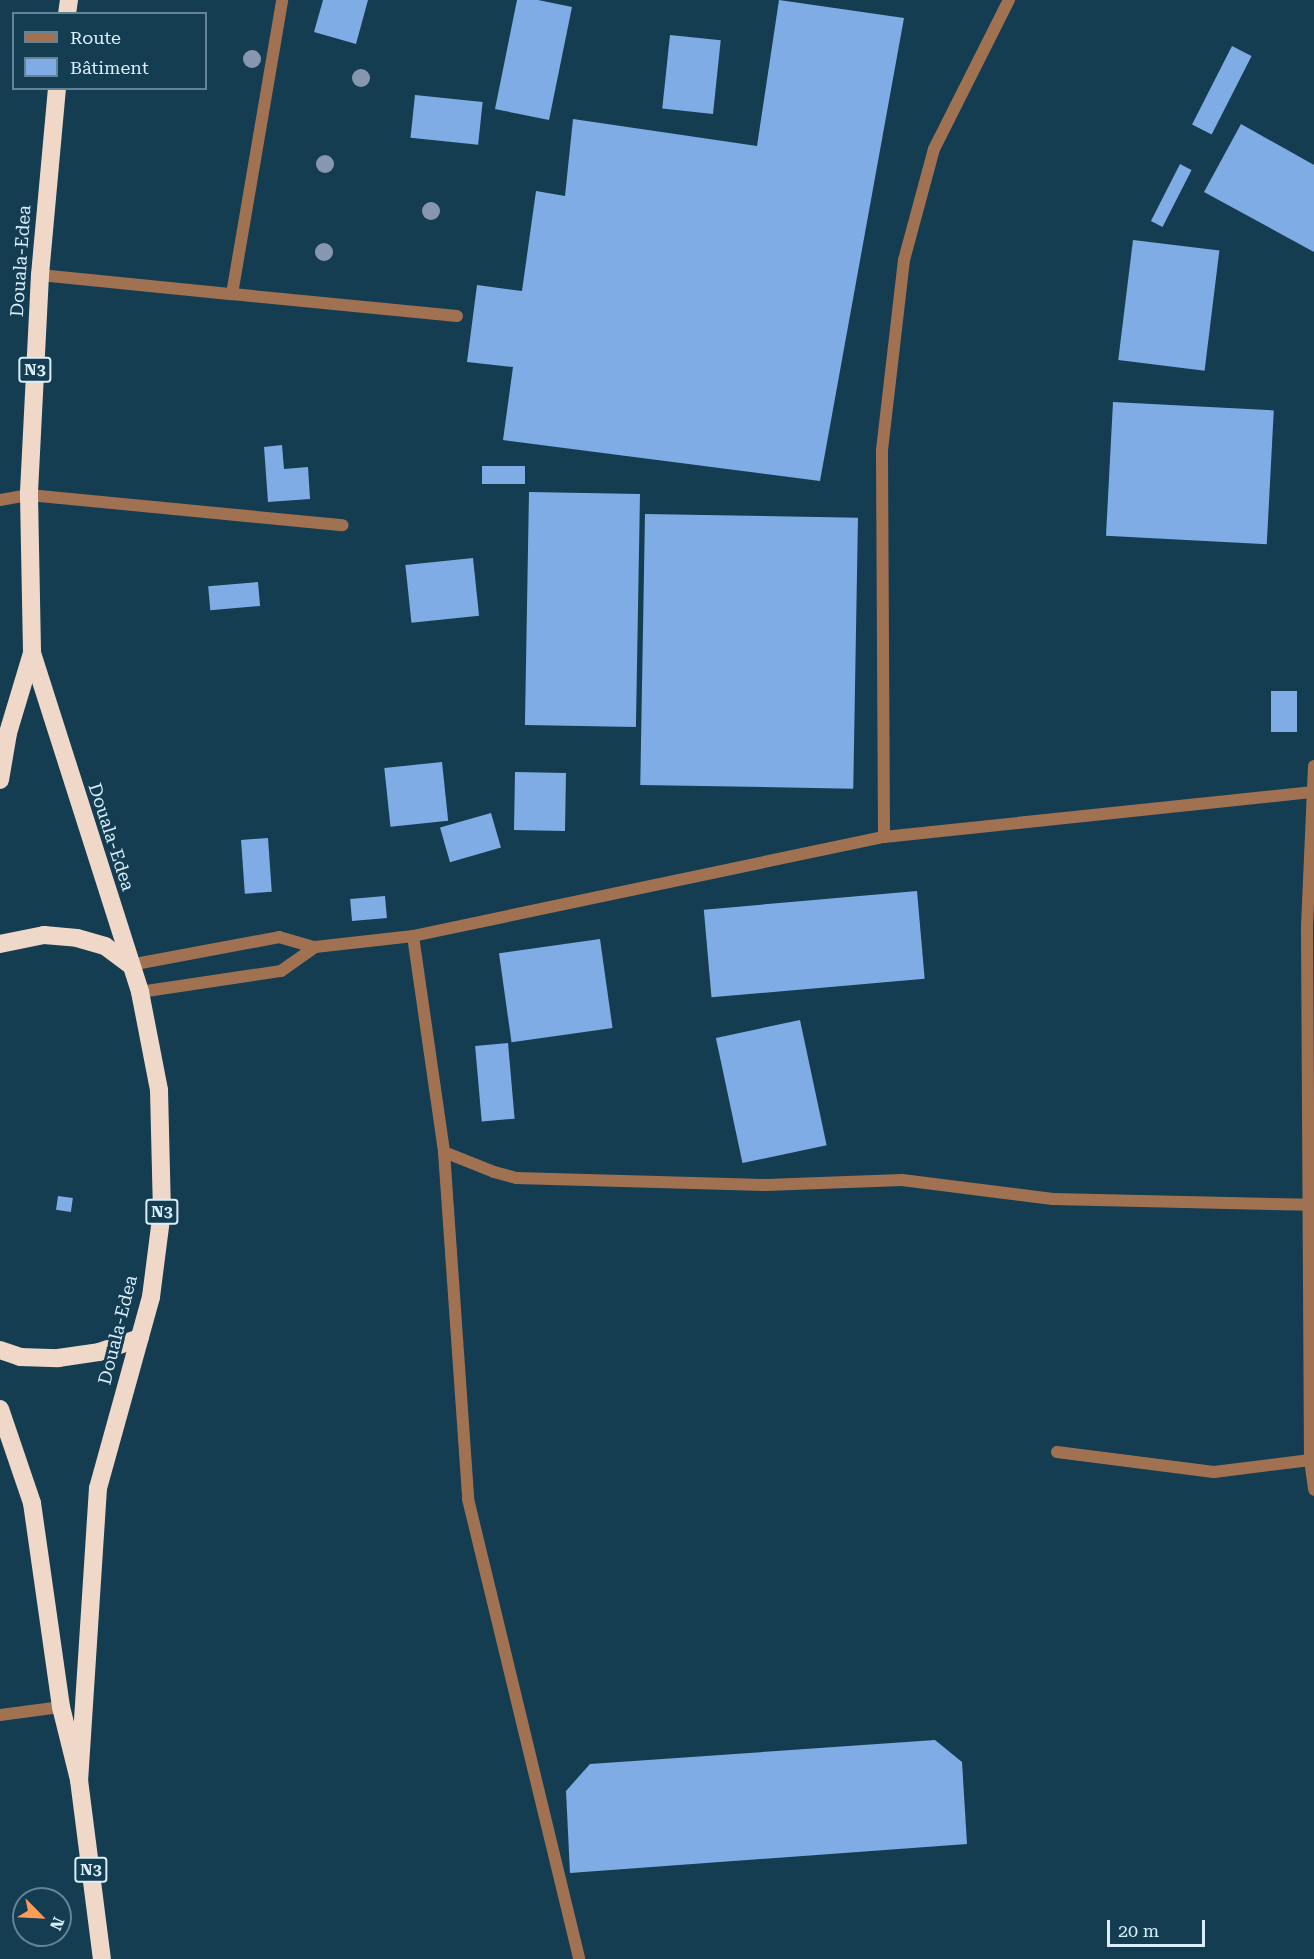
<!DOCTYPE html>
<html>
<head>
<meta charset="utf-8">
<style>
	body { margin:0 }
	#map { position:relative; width:1314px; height:1959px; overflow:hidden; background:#153d52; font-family:"Roboto Serif",serif }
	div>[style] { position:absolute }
	.building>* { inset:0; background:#7face5; transform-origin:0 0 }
	.lane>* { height:12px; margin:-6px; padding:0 6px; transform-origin:6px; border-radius:6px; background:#a17252 }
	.street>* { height:12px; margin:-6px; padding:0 6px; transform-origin:6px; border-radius:6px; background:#a17252 }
	.highway>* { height:18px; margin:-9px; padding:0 9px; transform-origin:9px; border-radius:9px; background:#f0d8c9 }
	.trees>* { width:18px; height:18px; margin:-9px; border-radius:50%; background:#8797b0 }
	span { translate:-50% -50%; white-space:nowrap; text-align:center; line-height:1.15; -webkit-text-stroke:6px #153d52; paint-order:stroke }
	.shield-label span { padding:2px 4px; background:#153d52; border:2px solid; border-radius:4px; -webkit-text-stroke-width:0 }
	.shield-label { font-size:16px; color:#d9eefb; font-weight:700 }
	.street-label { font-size:18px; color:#d9eefb }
	.legend { position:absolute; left:12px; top:12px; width:195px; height:78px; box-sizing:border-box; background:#153d52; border:2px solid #638496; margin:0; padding:8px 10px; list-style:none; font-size:18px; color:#d9eefb }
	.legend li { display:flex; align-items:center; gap:12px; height:30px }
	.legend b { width:30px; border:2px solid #638496 }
	.north { position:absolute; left:12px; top:1887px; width:60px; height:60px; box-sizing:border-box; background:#153d52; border:2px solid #638496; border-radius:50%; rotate:114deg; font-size:16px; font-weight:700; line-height:24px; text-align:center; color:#d9eefb }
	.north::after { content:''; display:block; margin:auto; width:21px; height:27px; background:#fd9c57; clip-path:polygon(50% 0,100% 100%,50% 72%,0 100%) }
	.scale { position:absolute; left:1107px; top:1920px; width:98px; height:27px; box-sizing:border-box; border:3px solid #d9eefb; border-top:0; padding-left:8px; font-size:18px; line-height:21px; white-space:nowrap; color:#d9eefb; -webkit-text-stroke:4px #153d52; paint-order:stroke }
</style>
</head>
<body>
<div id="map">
	<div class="building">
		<i style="clip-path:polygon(323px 0,368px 0,356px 44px,314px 32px)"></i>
		<i style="clip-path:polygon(517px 0,538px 0,572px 7px,549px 120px,495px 109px)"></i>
		<i style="clip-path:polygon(779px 0,904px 18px,820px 481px,503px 440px,513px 367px,467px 362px,477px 285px,522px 291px,536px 191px,565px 196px,573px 119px,757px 146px)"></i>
		<i style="left:670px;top:35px;width:51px;height:74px;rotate:6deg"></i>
		<i style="left:1232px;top:46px;width:22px;height:88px;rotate:27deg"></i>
		<i style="left:415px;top:95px;width:68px;height:43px;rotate:6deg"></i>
		<i style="clip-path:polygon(1241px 124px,1314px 165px,1314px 252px,1204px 192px)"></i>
		<i style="left:1180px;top:164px;width:13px;height:64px;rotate:27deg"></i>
		<i style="left:1133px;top:240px;width:87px;height:121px;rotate:7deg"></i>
		<i style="left:1113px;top:402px;width:161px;height:134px;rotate:3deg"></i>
		<i style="clip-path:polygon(282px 445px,284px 469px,308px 467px,310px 499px,268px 502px,264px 447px)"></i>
		<i style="left:482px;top:466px;width:43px;height:18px"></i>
		<i style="left:529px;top:492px;width:111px;height:233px;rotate:1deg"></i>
		<i style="left:645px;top:514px;width:213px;height:271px;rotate:1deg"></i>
		<i style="left:473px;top:558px;width:58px;height:68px;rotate:84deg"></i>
		<i style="left:258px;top:582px;width:24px;height:50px;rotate:85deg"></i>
		<i style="left:1271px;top:691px;width:26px;height:41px"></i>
		<i style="left:442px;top:762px;width:59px;height:58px;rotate:84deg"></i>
		<i style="left:515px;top:772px;width:51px;height:58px;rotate:1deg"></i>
		<i style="left:491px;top:813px;width:36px;height:53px;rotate:74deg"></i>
		<i style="left:268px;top:838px;width:54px;height:27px;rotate:86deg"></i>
		<i style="left:917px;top:891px;width:88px;height:214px;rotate:85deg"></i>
		<i style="left:385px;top:896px;width:22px;height:35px;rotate:85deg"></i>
		<i style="left:600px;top:939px;width:90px;height:102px;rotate:82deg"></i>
		<i style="left:800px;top:1020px;width:128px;height:86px;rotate:78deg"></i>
		<i style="left:508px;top:1043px;width:76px;height:33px;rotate:85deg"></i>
		<i style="left:58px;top:1196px;width:15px;height:14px;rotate:8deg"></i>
		<i style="clip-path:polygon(935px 1740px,962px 1762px,967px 1844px,570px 1873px,566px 1791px,590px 1764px)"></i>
	</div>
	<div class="lane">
		<i style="left:232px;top:294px;width:226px;rotate:5.6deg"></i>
		<i style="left:29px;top:495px;width:315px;rotate:5.5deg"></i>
		<i style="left:1057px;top:1452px;width:158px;rotate:7.3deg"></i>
		<i style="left:1214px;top:1472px;width:97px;rotate:-7.1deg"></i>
	</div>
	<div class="street">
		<i style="left:40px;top:275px;width:193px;rotate:5.7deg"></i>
		<i style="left:232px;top:294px;width:298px;rotate:-80.3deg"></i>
		<i style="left:0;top:500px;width:29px;rotate:-10deg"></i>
		<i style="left:1314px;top:766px;width:161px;rotate:92.5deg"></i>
		<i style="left:1307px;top:927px;width:533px;rotate:89.68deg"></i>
		<i style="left:1310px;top:1460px;width:30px;rotate:82deg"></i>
		<i style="left:884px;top:837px;width:387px;rotate:-90.3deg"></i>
		<i style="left:882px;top:450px;width:191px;rotate:-83.4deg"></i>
		<i style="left:904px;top:260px;width:115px;rotate:-74.9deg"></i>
		<i style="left:934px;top:149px;width:167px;rotate:-63.3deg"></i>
		<i style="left:413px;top:936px;width:218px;rotate:81.8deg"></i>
		<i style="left:444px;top:1152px;width:348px;rotate:86deg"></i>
		<i style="left:468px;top:1499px;width:473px;rotate:76.4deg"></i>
		<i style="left:130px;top:965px;width:152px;rotate:-10.6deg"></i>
		<i style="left:279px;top:937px;width:37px;rotate:16deg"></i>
		<i style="left:315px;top:947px;width:99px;rotate:-6.4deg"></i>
		<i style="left:413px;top:936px;width:481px;rotate:-11.9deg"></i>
		<i style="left:884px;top:837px;width:432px;rotate:-6deg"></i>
		<i style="left:140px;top:992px;width:143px;rotate:-8.5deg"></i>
		<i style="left:281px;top:971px;width:42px;rotate:-35.2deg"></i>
		<i style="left:444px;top:1152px;width:54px;rotate:21.8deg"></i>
		<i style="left:494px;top:1172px;width:23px;rotate:15deg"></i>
		<i style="left:516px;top:1178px;width:250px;rotate:1.6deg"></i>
		<i style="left:766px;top:1185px;width:136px;rotate:-2.1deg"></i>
		<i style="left:902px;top:1180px;width:152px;rotate:7.2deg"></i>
		<i style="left:1053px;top:1199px;width:258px;rotate:1.3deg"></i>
		<i style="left:0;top:1715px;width:62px;rotate:-7.5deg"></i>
	</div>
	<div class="highway">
		<i style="left:67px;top:14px;width:14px;rotate:-82deg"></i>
		<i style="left:57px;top:88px;width:188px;rotate:95.2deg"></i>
		<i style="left:40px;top:275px;width:220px;rotate:92.9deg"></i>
		<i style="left:29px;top:495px;width:158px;rotate:88.9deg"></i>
		<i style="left:32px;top:653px;width:356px;rotate:72.3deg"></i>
		<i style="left:140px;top:992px;width:100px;rotate:79deg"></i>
		<i style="left:159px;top:1090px;width:121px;rotate:88.6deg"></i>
		<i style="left:162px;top:1211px;width:87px;rotate:97.3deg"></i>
		<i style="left:151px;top:1297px;width:198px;rotate:105.5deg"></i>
		<i style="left:98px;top:1488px;width:293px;rotate:93.7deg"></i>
		<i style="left:0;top:780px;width:48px;rotate:-80.3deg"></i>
		<i style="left:8px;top:733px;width:84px;rotate:-73.3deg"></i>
		<i style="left:0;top:944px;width:45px;rotate:-11.6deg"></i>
		<i style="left:44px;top:935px;width:33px;rotate:5deg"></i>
		<i style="left:77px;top:938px;width:29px;rotate:16deg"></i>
		<i style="left:105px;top:946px;width:31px;rotate:37deg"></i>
		<i style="left:0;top:1350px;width:21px;rotate:19deg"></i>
		<i style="left:20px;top:1357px;width:38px;rotate:2deg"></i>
		<i style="left:58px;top:1358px;width:41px;rotate:-8.3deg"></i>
		<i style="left:99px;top:1352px;width:43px;rotate:-18.9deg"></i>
		<i style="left:0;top:1409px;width:99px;rotate:71.2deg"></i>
		<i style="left:32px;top:1503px;width:206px;rotate:81.9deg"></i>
		<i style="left:61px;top:1707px;width:75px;rotate:76.1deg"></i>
		<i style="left:79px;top:1780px;width:180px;rotate:82.7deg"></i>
	</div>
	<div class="trees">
		<i style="left:252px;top:59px"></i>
		<i style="left:361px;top:78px"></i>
		<i style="left:325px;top:164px"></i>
		<i style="left:431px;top:211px"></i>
		<i style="left:324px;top:252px"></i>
	</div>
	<div class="shield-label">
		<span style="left:35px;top:370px">N3</span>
		<span style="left:162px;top:1212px">N3</span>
		<span style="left:91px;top:1870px">N3</span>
	</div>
	<div class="street-label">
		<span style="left:21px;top:261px;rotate:-86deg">Douala-Edea</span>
		<span style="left:111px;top:837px;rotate:72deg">Douala-Edea</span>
		<span style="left:118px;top:1330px;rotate:-76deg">Douala-Edea</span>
	</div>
	<ul class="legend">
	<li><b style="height:8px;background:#a17252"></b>Route</li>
	<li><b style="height:16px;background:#7face5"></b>Bâtiment</li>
	</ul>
	<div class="north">N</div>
	<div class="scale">20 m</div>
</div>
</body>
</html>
